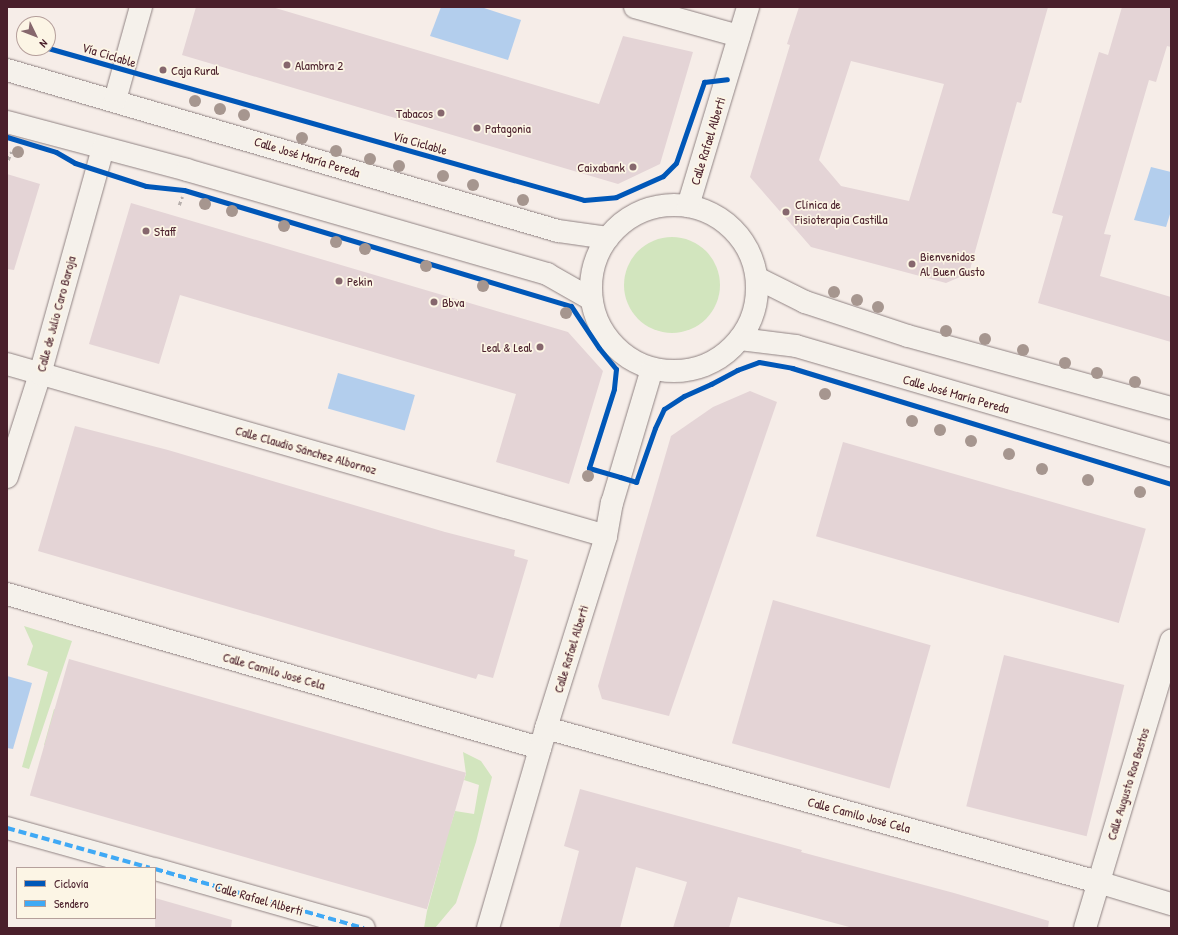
<!DOCTYPE html>
<html>
<head>
<meta charset="utf-8">
<style>
	body { margin:0 }
	#map { position:relative; width:1178px; height:935px; overflow:hidden; background:#f6ede8; font-family:"Patrick Hand",sans-serif }
	div>[style] { position:absolute }
	.green>* { inset:0; background:#d2e5be }
	.round { border-radius:50% }
	.water>* { inset:0; background:#b3ceed; transform-origin:0 0 }
	.building>* { inset:0; background:#e4d4d6; transform-origin:0 0 }
	.path>* { height:2.5px; margin-top:-1.25px; transform-origin:0; background:repeating-linear-gradient(90deg,#b8b0ad 0 4px,transparent 0 7px) }
	.roads { filter:drop-shadow(0 0 1px #908383) drop-shadow(0 0 1px #908383) }
	.street>* { height:22px; margin:-11px; padding:0 11px; transform-origin:11px; border-radius:11px; background:#f5f1eb }
	.street>.ring { margin:-11px; padding:0; box-sizing:content-box; background:none; border:22px solid #f5f1eb; border-radius:50% }
	.quiet>* { height:4px; margin-top:-2px; transform-origin:0; background:repeating-linear-gradient(90deg,#3fa9f5 0 8px,transparent 0 12px) }
	.cycleway>* { height:5px; margin:-2.5px; padding:0 2.5px; transform-origin:2.5px; border-radius:2.5px; background:#0057b8 }
	.trees>* { width:12px; height:12px; margin:-6px; border-radius:50%; background:#a6968f }
	.dots>* { width:11px; height:11px; translate:-50% -50%; box-sizing:border-box; border:2px solid #fcf5e5; border-radius:50% }
	span { translate:-50% -50%; white-space:nowrap; text-align:center; line-height:1.15; -webkit-text-stroke:3.5px #fcf5e5; paint-order:stroke }
	.street-label { font-size:13px; color:#4a1f2b }
	.poi-label { font-size:13px; color:#4a1f2b }
	.left { translate:0 -50%; text-align:left }
	.right { translate:-100% -50%; text-align:right }
	.frame { position:absolute; inset:0; border:8px solid #4a1f2b; pointer-events:none }
	.legend { position:absolute; left:16px; top:867px; width:140px; height:52px; box-sizing:border-box; background:#fcf5e5; border:1px solid #b59f9b; margin:0; padding:5px 7px; list-style:none; font-size:12px; color:#4a1f2b }
	.legend li { display:flex; align-items:center; gap:8px; height:20px }
	.legend b { width:20px; border:1px solid #b59f9b }
	.north { position:absolute; left:16px; top:16px; width:40px; height:40px; box-sizing:border-box; background:#fcf5e5; border:1px solid #b59f9b; border-radius:50%; rotate:133deg; font-size:11px; font-weight:700; line-height:16px; text-align:center; color:#4a1f2b }
	.north::after { content:''; display:block; margin:auto; width:14px; height:18px; background:#86676d; clip-path:polygon(50% 0,100% 100%,50% 72%,0 100%) }
</style>
</head>
<body>
<div id="map">
	<div class="green">
		<i class="round" style="left:624px;top:237px;width:96px;height:96px"></i>
		<i style="clip-path:polygon(24px 626px,72px 641px,29px 769px,22px 767px,48px 672px,27px 665px,33px 646px)"></i>
		<i style="clip-path:polygon(54px 709px,451px 824px,455px 811px,474px 814px,479px 785px,464px 780px,466px 774px,463px 752px,481px 761px,492px 777px,476px 842px,456px 903px,435px 928px,424px 928px,427px 911px,441px 860px,44px 745px)"></i>
	</div>
	<div class="water">
		<i style="clip-path:polygon(441px 7px,481px 7px,521px 20px,508px 60px,430px 36px)"></i>
		<i style="clip-path:polygon(1151px 167px,1171px 172px,1171px 211px,1166px 227px,1134px 220px)"></i>
		<i style="left:338px;top:373px;width:80px;height:37px;rotate:16deg"></i>
		<i style="clip-path:polygon(7px 676px,32px 683px,13px 749px,7px 748px)"></i>
	</div>
	<div class="building">
		<i style="clip-path:polygon(196px 7px,272px 7px,599px 104px,623px 36px,693px 52px,660px 164px,618px 184px,182px 55px)"></i>
		<i style="clip-path:polygon(evenodd,799px 7px,1048px 7px,1021px 103px,1017px 102px,969px 273px,946px 283px,811px 247px,750px 177px,790px 45px,787px 44px,799px 7px,851px 61px,944px 84px,909px 201px,841px 186px,819px 160px,851px 61px)"></i>
		<i style="clip-path:polygon(1122px 7px,1171px 7px,1171px 47px,1167px 46px,1156px 82px,1149px 80px,1104px 234px,1111px 235px,1100px 276px,1171px 297px,1171px 342px,1038px 303px,1063px 216px,1052px 213px,1099px 52px,1108px 55px)"></i>
		<i style="clip-path:polygon(7px 174px,40px 184px,14px 270px,7px 269px)"></i>
		<i style="clip-path:polygon(131px 203px,568px 332px,603px 371px,569px 484px,496px 462px,516px 394px,180px 295px,159px 364px,89px 344px)"></i>
		<i style="clip-path:polygon(750px 391px,777px 402px,669px 716px,602px 699px,598px 686px,671px 436px,713px 407px)"></i>
		<i style="clip-path:polygon(75px 426px,168px 450px,445px 532px,515px 550px,514px 556px,528px 560px,493px 678px,478px 674px,476px 679px,38px 551px)"></i>
		<i style="left:843px;top:442px;width:315px;height:98px;rotate:16deg"></i>
		<i style="left:773px;top:600px;width:164px;height:149px;rotate:16deg"></i>
		<i style="left:1004px;top:655px;width:124px;height:156px;rotate:14deg"></i>
		<i style="left:69px;top:659px;width:413px;height:142px;rotate:16deg"></i>
		<i style="clip-path:polygon(580px 789px,802px 850px,801px 852px,954px 893px,1049px 921px,1048px 928px,853px 928px,738px 897px,729px 928px,673px 928px,687px 882px,636px 867px,620px 928px,559px 928px,579px 851px,564px 846px)"></i>
		<i style="clip-path:polygon(155px 898px,232px 920px,231px 928px,155px 928px)"></i>
	</div>
	<div class="path">
		<i style="left:8px;top:160px;width:9px;rotate:-69deg"></i>
		<i style="left:179px;top:205px;width:9px;rotate:-69deg"></i>
	</div>
	<div class="roads">
		<div class="street">
			<i style="left:635px;top:7px;width:108px;rotate:15.6deg"></i>
			<i style="left:7px;top:70px;width:574px;rotate:16.29deg"></i>
			<i style="left:558px;top:231px;width:50px;rotate:8deg"></i>
			<i style="left:115px;top:100px;width:97px;rotate:-74.4deg"></i>
			<i style="left:7px;top:122px;width:186px;rotate:14.9deg"></i>
			<i style="left:187px;top:170px;width:375px;rotate:16.1deg"></i>
			<i style="left:547px;top:274px;width:51px;rotate:29.6deg"></i>
			<i class="ring" style="left:591px;top:205px;width:144px;height:144px"></i>
			<i style="left:688px;top:206px;width:208px;rotate:-73.2deg"></i>
			<i style="left:757px;top:278px;width:54px;rotate:26.6deg"></i>
			<i style="left:805px;top:302px;width:108px;rotate:18.3deg"></i>
			<i style="left:908px;top:336px;width:273px;rotate:15.3deg"></i>
			<i style="left:740px;top:339px;width:56px;rotate:7.1deg"></i>
			<i style="left:796px;top:346px;width:391px;rotate:16.3deg"></i>
			<i style="left:7px;top:364px;width:623px;rotate:16.02deg"></i>
			<i style="left:7px;top:477px;width:108px;rotate:-72.2deg"></i>
			<i style="left:40px;top:374px;width:234px;rotate:-74.4deg"></i>
			<i style="left:7px;top:594px;width:555px;rotate:16.12deg"></i>
			<i style="left:546px;top:728px;width:573px;rotate:15.59deg"></i>
			<i style="left:1098px;top:882px;width:76px;rotate:16.8deg"></i>
			<i style="left:7px;top:828px;width:148px;rotate:15.6deg"></i>
			<i style="left:155px;top:869px;width:217px;rotate:15.8deg"></i>
			<i style="left:488px;top:928px;width:208px;rotate:-73.8deg"></i>
			<i style="left:546px;top:728px;width:201px;rotate:-72.6deg"></i>
			<i style="left:606px;top:536px;width:34px;rotate:-80deg"></i>
			<i style="left:612px;top:503px;width:140px;rotate:-73.4deg"></i>
			<i style="left:1085px;top:928px;width:300px;rotate:-73.3deg"></i>
		</div>
	</div>
	<div class="quiet">
		<i style="left:7px;top:828px;width:148px;rotate:15.6deg"></i>
		<i style="left:155px;top:869px;width:217px;rotate:15.8deg"></i>
	</div>
	<div class="cycleway">
		<i style="left:48px;top:48px;width:557px;rotate:15.83deg"></i>
		<i style="left:584px;top:200px;width:32px;rotate:-5deg"></i>
		<i style="left:616px;top:197px;width:51px;rotate:-24.1deg"></i>
		<i style="left:663px;top:176px;width:18px;rotate:-45deg"></i>
		<i style="left:676px;top:163px;width:86px;rotate:-70.9deg"></i>
		<i style="left:704px;top:82px;width:23px;rotate:-7deg"></i>
		<i style="left:7px;top:137px;width:51px;rotate:17deg"></i>
		<i style="left:56px;top:152px;width:22px;rotate:30deg"></i>
		<i style="left:75px;top:163px;width:75px;rotate:17.9deg"></i>
		<i style="left:146px;top:186px;width:38px;rotate:6deg"></i>
		<i style="left:184px;top:190px;width:404px;rotate:16.7deg"></i>
		<i style="left:571px;top:306px;width:50px;rotate:56.3deg"></i>
		<i style="left:599px;top:348px;width:27px;rotate:51deg"></i>
		<i style="left:616px;top:369px;width:20px;rotate:96deg"></i>
		<i style="left:614px;top:389px;width:83px;rotate:107.6deg"></i>
		<i style="left:589px;top:468px;width:32px;rotate:16deg"></i>
		<i style="left:620px;top:477px;width:17px;rotate:17deg"></i>
		<i style="left:636px;top:482px;width:57px;rotate:-70.6deg"></i>
		<i style="left:655px;top:428px;width:21px;rotate:-65deg"></i>
		<i style="left:664px;top:409px;width:24px;rotate:-33deg"></i>
		<i style="left:684px;top:396px;width:30px;rotate:-24deg"></i>
		<i style="left:711px;top:384px;width:30px;rotate:-28deg"></i>
		<i style="left:737px;top:370px;width:23px;rotate:-20deg"></i>
		<i style="left:759px;top:362px;width:34px;rotate:10deg"></i>
		<i style="left:792px;top:368px;width:396px;rotate:17deg"></i>
	</div>
	<div class="trees">
		<i style="left:195px;top:101px"></i>
		<i style="left:220px;top:109px"></i>
		<i style="left:244px;top:115px"></i>
		<i style="left:302px;top:138px"></i>
		<i style="left:336px;top:151px"></i>
		<i style="left:18px;top:152px"></i>
		<i style="left:370px;top:159px"></i>
		<i style="left:399px;top:166px"></i>
		<i style="left:443px;top:176px"></i>
		<i style="left:473px;top:185px"></i>
		<i style="left:523px;top:200px"></i>
		<i style="left:205px;top:204px"></i>
		<i style="left:232px;top:211px"></i>
		<i style="left:284px;top:226px"></i>
		<i style="left:336px;top:242px"></i>
		<i style="left:365px;top:249px"></i>
		<i style="left:426px;top:266px"></i>
		<i style="left:483px;top:286px"></i>
		<i style="left:834px;top:292px"></i>
		<i style="left:857px;top:300px"></i>
		<i style="left:878px;top:307px"></i>
		<i style="left:566px;top:313px"></i>
		<i style="left:946px;top:331px"></i>
		<i style="left:985px;top:339px"></i>
		<i style="left:1023px;top:350px"></i>
		<i style="left:1065px;top:363px"></i>
		<i style="left:1097px;top:373px"></i>
		<i style="left:1135px;top:382px"></i>
		<i style="left:825px;top:394px"></i>
		<i style="left:912px;top:421px"></i>
		<i style="left:940px;top:430px"></i>
		<i style="left:971px;top:441px"></i>
		<i style="left:1009px;top:454px"></i>
		<i style="left:1042px;top:469px"></i>
		<i style="left:588px;top:476px"></i>
		<i style="left:1088px;top:480px"></i>
		<i style="left:1140px;top:492px"></i>
	</div>
	<div class="dots">
		<i style="left:287px;top:65px;background:#86676d"></i>
		<i style="left:163px;top:70px;background:#86676d"></i>
		<i style="left:441px;top:113px;background:#86676d"></i>
		<i style="left:477px;top:128px;background:#86676d"></i>
		<i style="left:633px;top:167px;background:#86676d"></i>
		<i style="left:786px;top:212px;background:#86676d"></i>
		<i style="left:146px;top:231px;background:#86676d"></i>
		<i style="left:912px;top:264px;background:#86676d"></i>
		<i style="left:339px;top:281px;background:#86676d"></i>
		<i style="left:434px;top:302px;background:#86676d"></i>
		<i style="left:540px;top:347px;background:#86676d"></i>
	</div>
	<div class="street-label">
		<span style="left:109px;top:55px;rotate:17deg">Vía Ciclable</span>
		<span style="left:708px;top:141px;rotate:-73deg">Calle Rafael Alberti</span>
		<span style="left:420px;top:143px;rotate:16deg">Vía Ciclable</span>
		<span style="left:307px;top:157px;rotate:17deg">Calle José María Pereda</span>
		<span style="left:56px;top:314px;rotate:-75deg">Calle de Julio Caro Baroja</span>
		<span style="left:956px;top:394px;rotate:16deg">Calle José María Pereda</span>
		<span style="left:306px;top:450px;rotate:16deg">Calle Claudio Sánchez Albornoz</span>
		<span style="left:571px;top:649px;rotate:-73deg">Calle Rafael Alberti</span>
		<span style="left:274px;top:671px;rotate:16deg">Calle Camilo José Cela</span>
		<span style="left:1128px;top:784px;rotate:-73deg">Calle Augusto Roa Bastos</span>
		<span style="left:859px;top:815px;rotate:15deg">Calle Camilo José Cela</span>
		<span style="left:259px;top:899px;rotate:16deg">Calle Rafael Alberti</span>
	</div>
	<div class="poi-label">
		<span class="left" style="left:295px;top:65px">Alambra 2</span>
		<span class="left" style="left:171px;top:70px">Caja Rural</span>
		<span class="right" style="left:433px;top:113px">Tabacos</span>
		<span class="left" style="left:485px;top:128px">Patagonia</span>
		<span class="right" style="left:625px;top:167px">Caixabank</span>
		<span class="left" style="left:795px;top:212px">Clínica de<br>Fisioterapia Castilla</span>
		<span class="left" style="left:154px;top:231px">Staff</span>
		<span class="left" style="left:920px;top:264px">Bienvenidos<br>Al Buen Gusto</span>
		<span class="left" style="left:347px;top:281px">Pekin</span>
		<span class="left" style="left:442px;top:302px">Bbva</span>
		<span class="right" style="left:532px;top:347px">Leal &amp; Leal</span>
	</div>
	<div class="frame"></div>
	<ul class="legend">
	<li><b style="height:5px;background:#0057b8"></b>Ciclovía</li>
	<li><b style="height:5px;background:#3fa9f5"></b>Sendero</li>
	</ul>
	<div class="north">N</div>
</div>
</body>
</html>
